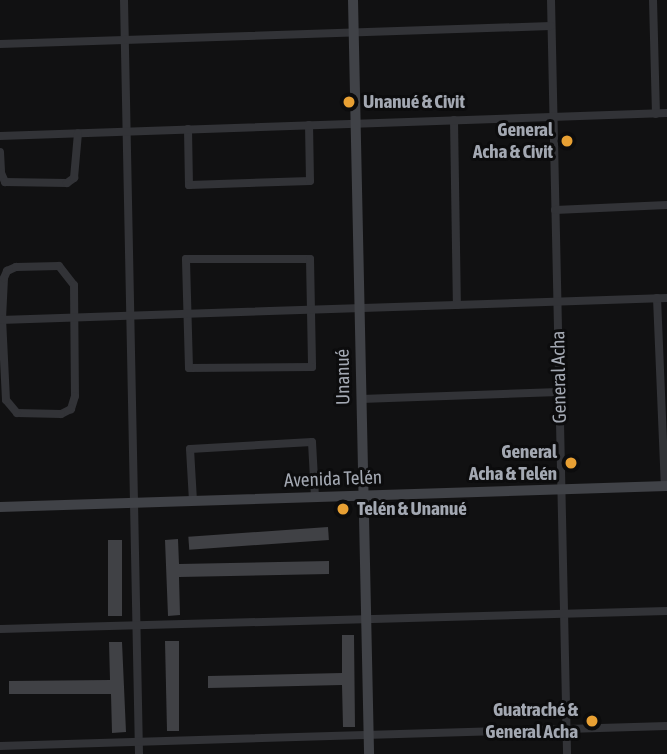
<!DOCTYPE html>
<html>
<head>
<meta charset="utf-8">
<style>
	body { margin:0 }
	#map { position:relative; width:667px; height:754px; overflow:hidden; background:#111112; font-family:"Asap Condensed",sans-serif }
	div>[style] { position:absolute }
	.building>* { inset:0; background:#404145; transform-origin:0 0 }
	.street>* { height:8px; margin:-4px; padding:0 4px; transform-origin:4px; border-radius:4px; background:#323337 }
	.secondary>* { height:10px; margin:-5px; padding:0 5px; transform-origin:5px; border-radius:5px; background:#404247 }
	.dots>* { width:19px; height:19px; translate:-50% -50%; box-sizing:border-box; border:4px solid #0c0c0d; border-radius:50% }
	span { translate:-50% -50%; white-space:nowrap; text-align:center; line-height:1.15; -webkit-text-stroke:6px #0c0c0d; paint-order:stroke }
	.poi-label { font-size:19px; color:#a3a8b2; font-weight:700 }
	.left { translate:0 -50%; text-align:left }
	.right { translate:-100% -50%; text-align:right }
	.street-label { font-size:19px; color:#a3a8b2 }
</style>
</head>
<body>
<div id="map">
	<div class="building">
		<i style="left:328px;top:527px;width:13px;height:140px;rotate:86deg"></i>
		<i style="clip-path:polygon(178px 539px,179px 564px,329px 561px,329px 574px,179px 577px,180px 615px,168px 616px,165px 540px)"></i>
		<i style="left:108px;top:540px;width:14px;height:76px"></i>
		<i style="clip-path:polygon(342px 635px,354px 635px,355px 727px,343px 727px,342px 685px,208px 688px,208px 676px,342px 673px)"></i>
		<i style="clip-path:polygon(165px 641px,179px 641px,179px 731px,167px 731px)"></i>
		<i style="clip-path:polygon(109px 642px,122px 642px,126px 732px,112px 733px,111px 694px,9px 694px,9px 681px,110px 680px)"></i>
	</div>
	<div class="street">
		<i style="left:124px;top:0;width:754px;rotate:88.86deg"></i>
		<i style="left:551px;top:0;width:754px;rotate:88.78deg"></i>
		<i style="left:653px;top:0;width:114px;rotate:88.5deg"></i>
		<i style="left:0;top:44px;width:551px;rotate:-1.87deg"></i>
		<i style="left:454px;top:120px;width:185px;rotate:89.1deg"></i>
		<i style="left:188px;top:129px;width:56px;rotate:89deg"></i>
		<i style="left:189px;top:185px;width:121px;rotate:-1.9deg"></i>
		<i style="left:310px;top:181px;width:56px;rotate:-91deg"></i>
		<i style="left:0;top:136px;width:667px;rotate:-1.97deg"></i>
		<i style="left:0;top:152px;width:21px;rotate:87deg"></i>
		<i style="left:1px;top:173px;width:10px;rotate:66deg"></i>
		<i style="left:5px;top:182px;width:62px;rotate:0.9deg"></i>
		<i style="left:67px;top:183px;width:9px;rotate:-36deg"></i>
		<i style="left:74px;top:178px;width:45px;rotate:-84.9deg"></i>
		<i style="left:555px;top:210px;width:112px;rotate:-2.6deg"></i>
		<i style="left:186px;top:259px;width:124px"></i>
		<i style="left:310px;top:259px;width:108px;rotate:88.9deg"></i>
		<i style="left:312px;top:367px;width:123px;rotate:179.5deg"></i>
		<i style="left:189px;top:368px;width:109px;rotate:-91.6deg"></i>
		<i style="left:59px;top:266px;width:24px;rotate:52deg"></i>
		<i style="left:74px;top:285px;width:111px;rotate:89.5deg"></i>
		<i style="left:75px;top:396px;width:14px;rotate:107deg"></i>
		<i style="left:71px;top:409px;width:11px;rotate:153deg"></i>
		<i style="left:61px;top:414px;width:44px;rotate:-178.7deg"></i>
		<i style="left:17px;top:413px;width:17px;rotate:-130deg"></i>
		<i style="left:6px;top:400px;width:81px;rotate:-92.8deg"></i>
		<i style="left:2px;top:319px;width:41px;rotate:-87.2deg"></i>
		<i style="left:4px;top:278px;width:8px;rotate:-67deg"></i>
		<i style="left:7px;top:271px;width:10px;rotate:-24deg"></i>
		<i style="left:16px;top:267px;width:43px;rotate:-1.3deg"></i>
		<i style="left:657px;top:298px;width:188px;rotate:87.6deg"></i>
		<i style="left:0;top:320px;width:667px;rotate:-1.89deg"></i>
		<i style="left:361px;top:399px;width:198px;rotate:-2deg"></i>
		<i style="left:193px;top:501px;width:52px;rotate:-93.3deg"></i>
		<i style="left:190px;top:449px;width:122px;rotate:-3.3deg"></i>
		<i style="left:312px;top:442px;width:55px;rotate:86.9deg"></i>
		<i style="left:0;top:629px;width:667px;rotate:-1.55deg"></i>
		<i style="left:0;top:746px;width:667px;rotate:-1.72deg"></i>
	</div>
	<div class="secondary">
		<i style="left:353px;top:0;width:754px;rotate:88.78deg"></i>
		<i style="left:0;top:507px;width:667px;rotate:-1.8deg"></i>
	</div>
	<div class="dots">
		<i style="left:349px;top:102px;background:#e8a033"></i>
		<i style="left:567px;top:141px;background:#e8a033"></i>
		<i style="left:571px;top:463px;background:#e8a033"></i>
		<i style="left:343px;top:509px;background:#e8a033"></i>
		<i style="left:592px;top:721px;background:#e8a033"></i>
	</div>
	<div class="poi-label">
		<span class="left" style="left:363px;top:102px">Unanué &amp; Civit</span>
		<span class="right" style="left:553px;top:141px">General<br>Acha &amp; Civit</span>
		<span class="right" style="left:557px;top:463px">General<br>Acha &amp; Telén</span>
		<span class="left" style="left:357px;top:509px">Telén &amp; Unanué</span>
		<span class="right" style="left:578px;top:721px">Guatraché &amp;<br>General Acha</span>
	</div>
	<div class="street-label">
		<span style="left:343px;top:377px;rotate:-91deg">Unanué</span>
		<span style="left:559px;top:377px;rotate:-91deg">General Acha</span>
		<span style="left:333px;top:479px;rotate:-2deg">Avenida Telén</span>
	</div>
</div>
</body>
</html>
